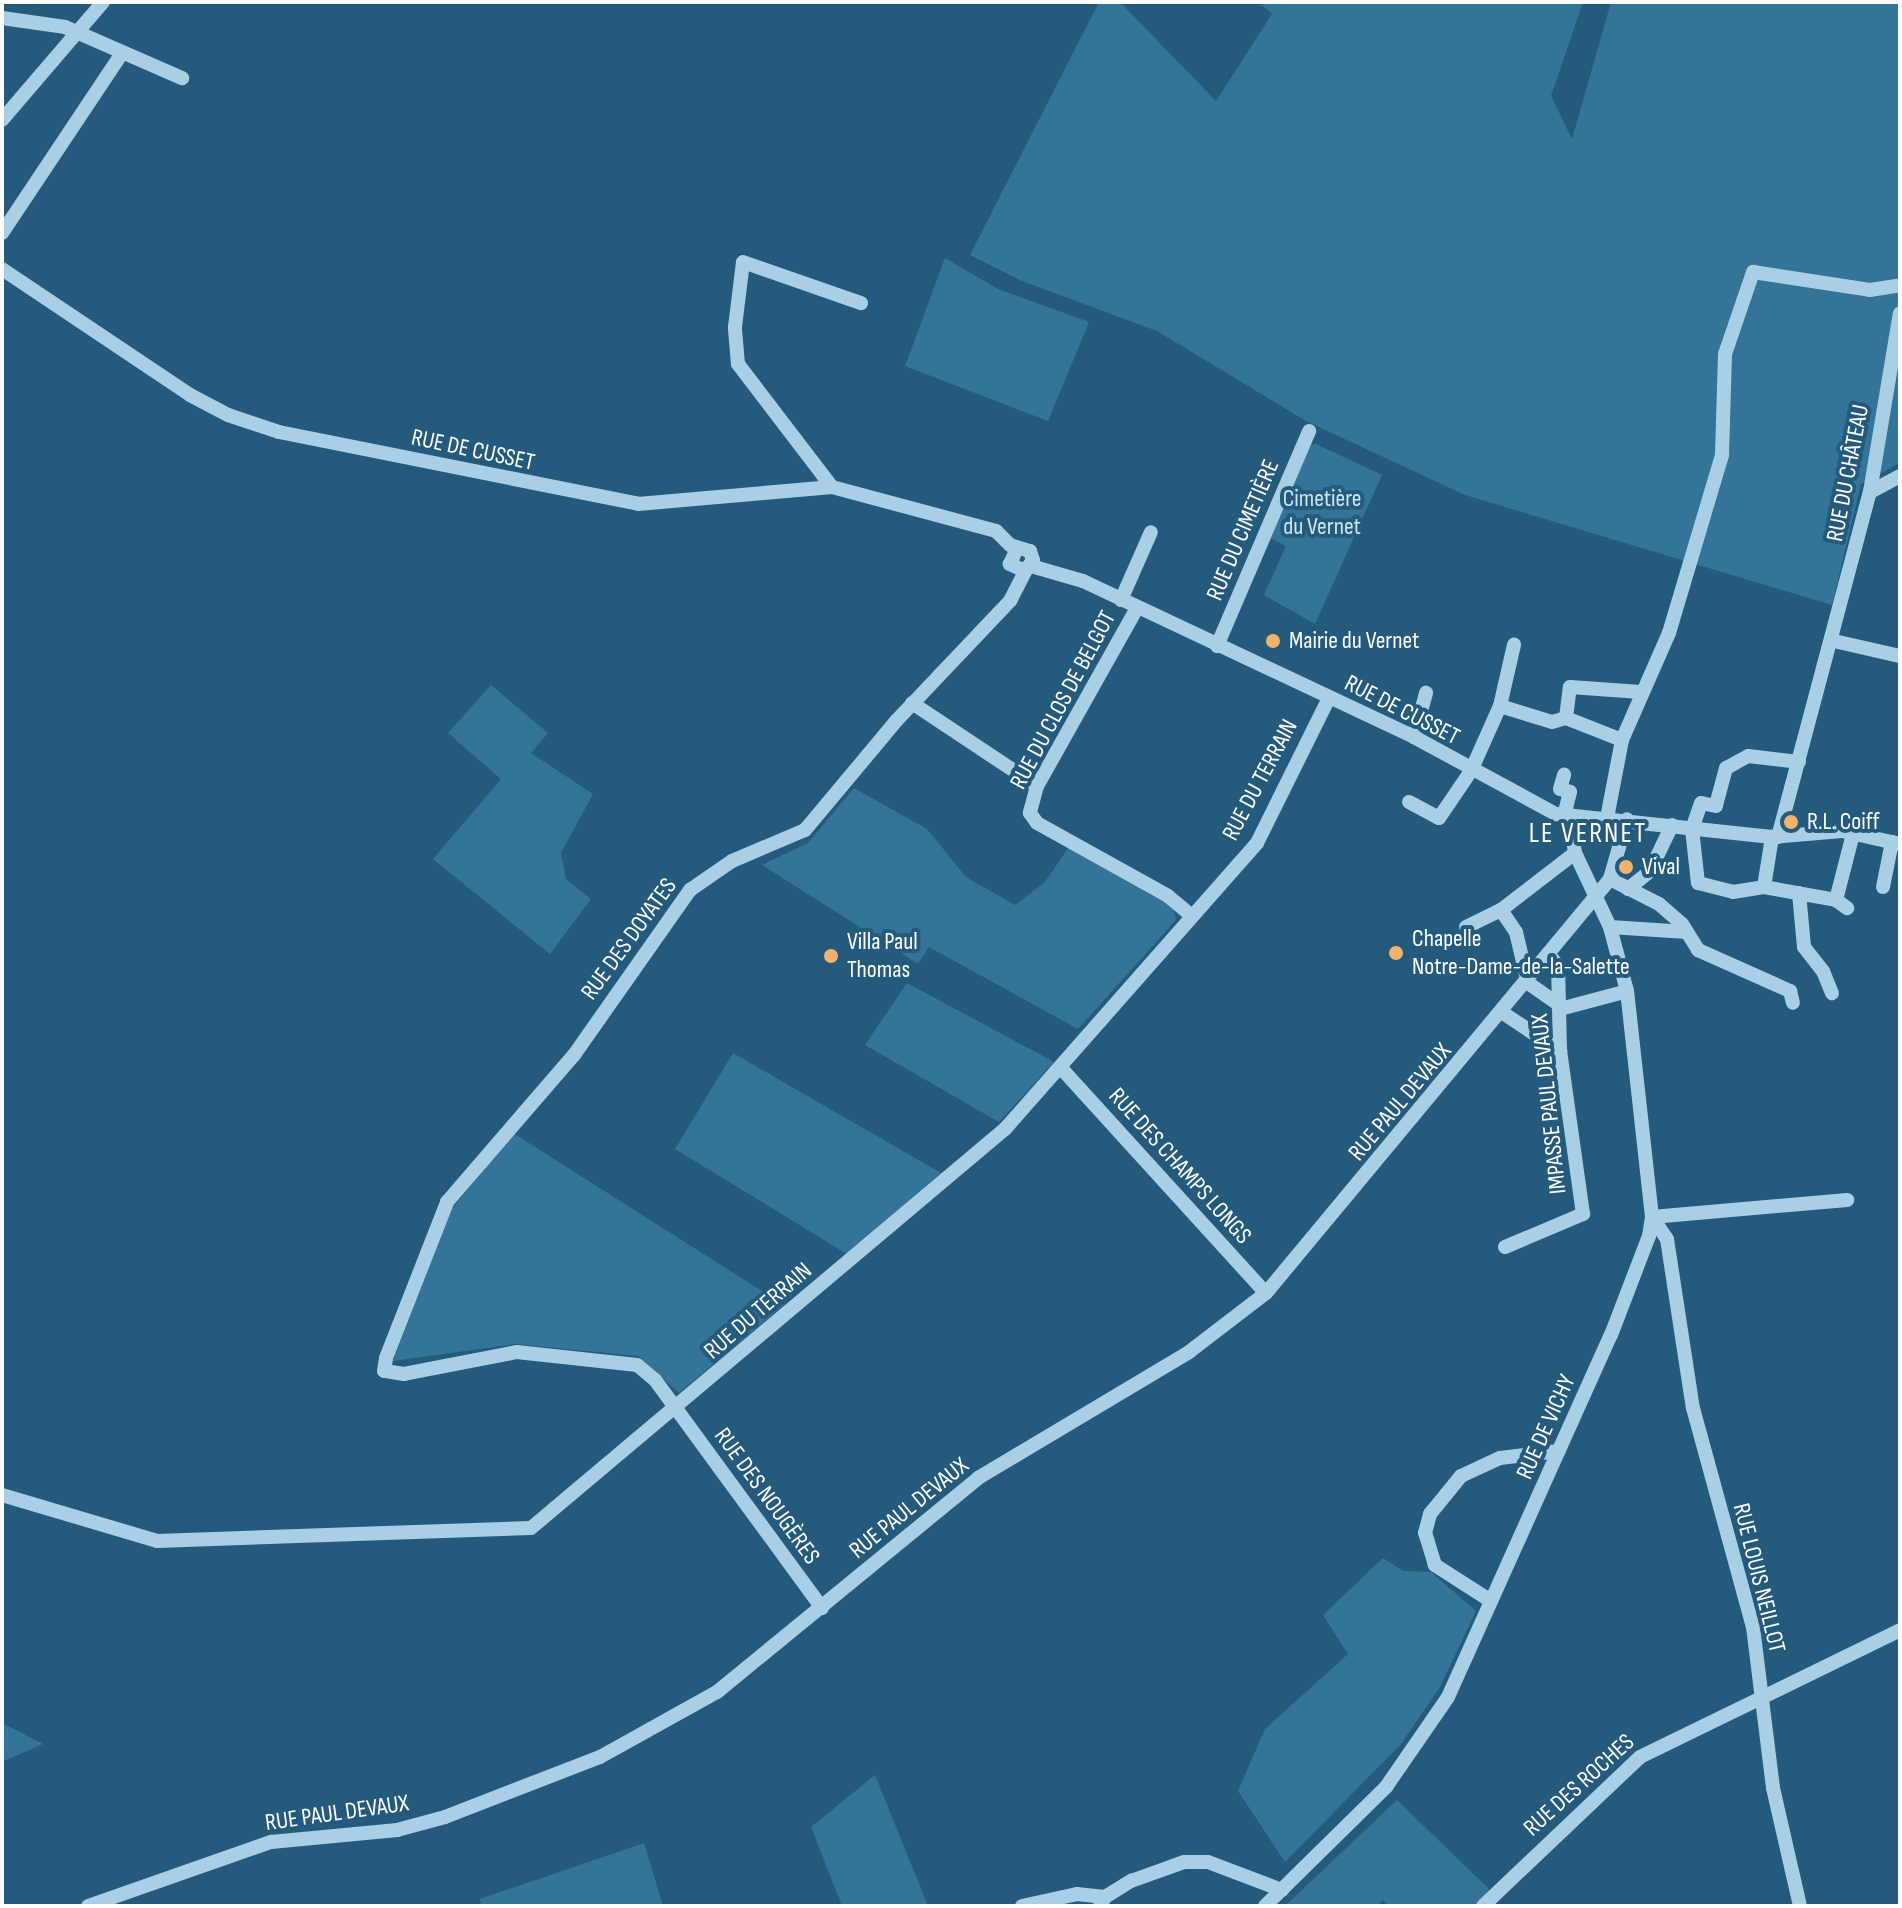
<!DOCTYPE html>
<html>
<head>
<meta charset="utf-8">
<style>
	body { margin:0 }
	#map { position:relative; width:1902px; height:1908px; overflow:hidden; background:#245b7d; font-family:"Sofia Sans Condensed",sans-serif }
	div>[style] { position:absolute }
	.green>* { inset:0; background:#347499 }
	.minor>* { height:14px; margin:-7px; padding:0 7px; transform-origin:7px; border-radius:7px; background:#a9cfe5 }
	.dots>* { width:22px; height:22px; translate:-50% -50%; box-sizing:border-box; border:4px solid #245b7d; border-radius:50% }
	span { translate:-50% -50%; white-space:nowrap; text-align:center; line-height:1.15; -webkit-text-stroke:8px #245b7d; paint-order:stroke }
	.street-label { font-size:24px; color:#fff }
	.park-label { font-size:24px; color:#cce6f4 }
	.poi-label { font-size:24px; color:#fff }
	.left { translate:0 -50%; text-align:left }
	.quarter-label { font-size:28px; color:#fff; letter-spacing:2px }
	.frame { position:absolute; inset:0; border:4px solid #fff; pointer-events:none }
</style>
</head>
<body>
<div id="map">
	<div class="green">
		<i style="clip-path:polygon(1099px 2px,1120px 2px,1216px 101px,1272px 14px,1259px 2px,1583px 2px,1551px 96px,1572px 139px,1611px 2px,1900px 2px,1900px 463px,1861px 484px,1832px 605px,1465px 495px,1306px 421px,1157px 331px,1022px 281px,970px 255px)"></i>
		<i style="clip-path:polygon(945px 258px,998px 289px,1089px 322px,1048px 421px,905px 366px)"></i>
		<i style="clip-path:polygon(1316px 444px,1382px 475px,1315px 624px,1264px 595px,1286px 546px,1267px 536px,1308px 445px)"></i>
		<i style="clip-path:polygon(491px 685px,548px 733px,531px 753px,593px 794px,561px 853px,566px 879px,591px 899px,550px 954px,433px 859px,501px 779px,448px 733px)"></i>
		<i style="clip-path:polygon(854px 788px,927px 829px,966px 877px,1015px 905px,1045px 882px,1069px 847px,1172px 902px,1176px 920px,1078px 1029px,929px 947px,918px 964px,762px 865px,808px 843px)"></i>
		<i style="clip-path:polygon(907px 983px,1054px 1062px,999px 1122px,865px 1045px)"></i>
		<i style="clip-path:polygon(733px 1053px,941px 1173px,847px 1254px,675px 1149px)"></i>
		<i style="clip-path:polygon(513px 1133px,784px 1305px,679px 1393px,638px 1356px,515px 1344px,393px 1361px,451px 1210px)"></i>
		<i style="clip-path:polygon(1383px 1558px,1403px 1571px,1431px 1572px,1476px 1611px,1440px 1687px,1401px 1744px,1285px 1862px,1238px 1791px,1265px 1729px,1348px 1654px,1323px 1615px)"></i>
		<i style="clip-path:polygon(2px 1723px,43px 1744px,2px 1762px)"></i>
		<i style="clip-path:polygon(875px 1775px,928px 1906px,842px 1906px,811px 1827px)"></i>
		<i style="clip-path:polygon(1397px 1800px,1491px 1891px,1476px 1906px,1389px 1906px,1383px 1900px,1377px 1906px,1285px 1906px)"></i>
		<i style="clip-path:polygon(644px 1843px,663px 1906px,481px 1906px,480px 1899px)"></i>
	</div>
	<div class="minor">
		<i style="left:2px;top:18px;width:64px;rotate:8.1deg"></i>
		<i style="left:65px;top:27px;width:128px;rotate:23.6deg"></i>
		<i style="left:2px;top:120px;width:155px;rotate:-49.4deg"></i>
		<i style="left:2px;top:233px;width:216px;rotate:-56.3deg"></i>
		<i style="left:2px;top:269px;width:226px;rotate:33.8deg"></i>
		<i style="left:190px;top:395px;width:43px;rotate:27.8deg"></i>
		<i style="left:228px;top:415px;width:54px;rotate:18.4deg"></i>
		<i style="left:279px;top:432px;width:366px;rotate:11.3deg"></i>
		<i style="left:638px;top:504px;width:195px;rotate:-5deg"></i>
		<i style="left:832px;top:487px;width:170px;rotate:15deg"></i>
		<i style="left:996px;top:531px;width:20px;rotate:45deg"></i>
		<i style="left:1010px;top:545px;width:21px;rotate:17deg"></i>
		<i style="left:1030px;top:551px;width:9px;rotate:72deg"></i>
		<i style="left:1033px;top:560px;width:14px;rotate:126deg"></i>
		<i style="left:1025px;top:571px;width:17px;rotate:-155deg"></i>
		<i style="left:1010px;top:564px;width:17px;rotate:-66deg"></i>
		<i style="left:832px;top:487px;width:155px;rotate:-127.4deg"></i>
		<i style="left:738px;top:364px;width:37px;rotate:-95deg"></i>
		<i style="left:735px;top:327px;width:65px;rotate:-83deg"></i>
		<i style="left:743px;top:262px;width:125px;rotate:19.2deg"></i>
		<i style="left:1870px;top:492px;width:34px;rotate:-28deg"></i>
		<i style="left:1031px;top:566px;width:54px;rotate:16.1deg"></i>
		<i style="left:1083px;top:581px;width:366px;rotate:25.2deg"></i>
		<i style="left:1414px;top:737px;width:162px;rotate:28.5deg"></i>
		<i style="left:1556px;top:814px;width:217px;rotate:6.1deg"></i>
		<i style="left:1772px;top:837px;width:70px;rotate:-4.9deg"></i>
		<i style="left:1842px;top:831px;width:59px;rotate:12.6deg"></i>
		<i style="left:1121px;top:600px;width:74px;rotate:-66.2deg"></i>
		<i style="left:1137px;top:608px;width:204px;rotate:119.3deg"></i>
		<i style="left:1037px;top:786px;width:28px;rotate:105deg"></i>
		<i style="left:1030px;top:813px;width:12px;rotate:55deg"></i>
		<i style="left:1037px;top:823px;width:150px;rotate:29.1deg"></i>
		<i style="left:1168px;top:896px;width:31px;rotate:40deg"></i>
		<i style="left:1834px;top:641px;width:68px;rotate:12.8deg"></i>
		<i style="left:1217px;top:646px;width:234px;rotate:-66.8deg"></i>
		<i style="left:912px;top:703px;width:150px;rotate:33.6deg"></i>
		<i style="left:1500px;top:706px;width:63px;rotate:-77.1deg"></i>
		<i style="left:1566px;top:718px;width:31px;rotate:-83deg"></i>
		<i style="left:1570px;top:687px;width:71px;rotate:4deg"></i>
		<i style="left:1414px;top:737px;width:46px;rotate:-74.7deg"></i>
		<i style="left:1799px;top:762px;width:51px;rotate:-173.3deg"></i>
		<i style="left:1748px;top:756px;width:25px;rotate:151deg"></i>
		<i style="left:1726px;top:768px;width:39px;rotate:105deg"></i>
		<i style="left:1716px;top:806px;width:15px;rotate:-169deg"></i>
		<i style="left:1701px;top:803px;width:28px;rotate:109deg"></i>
		<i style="left:1692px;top:829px;width:54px;rotate:83.7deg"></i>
		<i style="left:1698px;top:883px;width:36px;rotate:14deg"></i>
		<i style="left:1733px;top:892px;width:31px;rotate:-9deg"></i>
		<i style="left:1764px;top:887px;width:73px;rotate:10.2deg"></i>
		<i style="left:1836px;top:900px;width:14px;rotate:36deg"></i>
		<i style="left:1409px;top:802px;width:34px;rotate:28deg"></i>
		<i style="left:1439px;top:818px;width:57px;rotate:-55.8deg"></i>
		<i style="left:1471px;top:771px;width:71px;rotate:-66deg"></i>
		<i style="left:1500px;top:706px;width:54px;rotate:17.1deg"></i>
		<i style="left:1552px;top:722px;width:15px;rotate:-16deg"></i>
		<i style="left:1566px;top:718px;width:60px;rotate:21.4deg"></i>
		<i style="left:1564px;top:816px;width:25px;rotate:-76deg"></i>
		<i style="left:1570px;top:792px;width:10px;rotate:-163deg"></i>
		<i style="left:1560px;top:789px;width:15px;rotate:-74deg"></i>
		<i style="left:1607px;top:818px;width:79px;rotate:-79.1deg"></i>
		<i style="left:1622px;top:740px;width:117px;rotate:-66.3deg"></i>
		<i style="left:1669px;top:633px;width:186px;rotate:-73.4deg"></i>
		<i style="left:1722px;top:455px;width:101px;rotate:-88.3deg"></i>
		<i style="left:1725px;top:354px;width:87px;rotate:-71.1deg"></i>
		<i style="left:1753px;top:272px;width:118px;rotate:8.7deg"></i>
		<i style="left:1870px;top:290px;width:30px;rotate:-9deg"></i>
		<i style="left:1778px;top:837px;width:357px;rotate:-75.1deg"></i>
		<i style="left:1870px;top:492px;width:181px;rotate:-80.5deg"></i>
		<i style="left:1610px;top:879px;width:55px;rotate:27deg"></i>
		<i style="left:1659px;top:904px;width:30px;rotate:41deg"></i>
		<i style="left:1682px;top:924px;width:31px;rotate:58deg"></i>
		<i style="left:1698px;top:950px;width:101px;rotate:24deg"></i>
		<i style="left:1790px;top:991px;width:12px;rotate:76deg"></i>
		<i style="left:1764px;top:887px;width:51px;rotate:-80.9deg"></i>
		<i style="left:1883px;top:887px;width:46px;rotate:-78.7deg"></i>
		<i style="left:1628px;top:889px;width:28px;rotate:-39deg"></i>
		<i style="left:1650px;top:871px;width:51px;rotate:-64.4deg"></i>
		<i style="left:1799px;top:893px;width:54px;rotate:84.7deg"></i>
		<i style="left:1804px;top:947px;width:31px;rotate:52deg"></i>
		<i style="left:1823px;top:971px;width:24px;rotate:68deg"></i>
		<i style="left:1836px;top:900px;width:68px;rotate:-75.6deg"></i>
		<i style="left:1501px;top:910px;width:27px;rotate:56deg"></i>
		<i style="left:1516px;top:932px;width:52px;rotate:76.8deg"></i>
		<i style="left:1528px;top:983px;width:39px;rotate:35deg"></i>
		<i style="left:1466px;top:927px;width:39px;rotate:-26deg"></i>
		<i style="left:1501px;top:910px;width:93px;rotate:-37.6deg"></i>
		<i style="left:1610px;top:927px;width:77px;rotate:3.7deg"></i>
		<i style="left:1560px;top:1009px;width:69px;rotate:-15deg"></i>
		<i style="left:1503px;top:1013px;width:69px;rotate:33.7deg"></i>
		<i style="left:1061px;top:1068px;width:304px;rotate:47.7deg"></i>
		<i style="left:1652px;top:1217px;width:27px;rotate:56deg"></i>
		<i style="left:1667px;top:1239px;width:171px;rotate:81.3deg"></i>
		<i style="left:1693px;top:1408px;width:227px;rotate:74.7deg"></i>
		<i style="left:1753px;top:1627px;width:162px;rotate:82.9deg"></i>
		<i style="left:1773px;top:1788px;width:121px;rotate:77.1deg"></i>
		<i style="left:1652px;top:1217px;width:196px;rotate:-5deg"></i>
		<i style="left:1505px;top:1247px;width:85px;rotate:-22.9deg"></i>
		<i style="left:1583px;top:1214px;width:165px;rotate:-98deg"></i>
		<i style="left:1560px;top:1051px;width:85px;rotate:-91.3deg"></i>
		<i style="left:1558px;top:966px;width:14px;rotate:-129deg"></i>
		<i style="left:2px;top:1495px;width:162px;rotate:16.5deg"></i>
		<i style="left:157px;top:1541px;width:374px;rotate:-2deg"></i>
		<i style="left:531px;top:1528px;width:620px;rotate:-40.09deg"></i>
		<i style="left:1005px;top:1129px;width:381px;rotate:-48.6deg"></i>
		<i style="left:1257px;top:843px;width:162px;rotate:-63.6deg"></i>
		<i style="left:1491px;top:1601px;width:67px;rotate:-147.3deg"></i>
		<i style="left:1435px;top:1565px;width:34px;rotate:-107deg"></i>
		<i style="left:1425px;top:1533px;width:20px;rotate:-75deg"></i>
		<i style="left:1430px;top:1514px;width:49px;rotate:-50.8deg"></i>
		<i style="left:1461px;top:1476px;width:43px;rotate:-24.8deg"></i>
		<i style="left:1500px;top:1458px;width:59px;rotate:-6.8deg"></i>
		<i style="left:822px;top:1608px;width:283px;rotate:-126.2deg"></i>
		<i style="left:655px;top:1380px;width:23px;rotate:-140deg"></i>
		<i style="left:637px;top:1365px;width:121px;rotate:-173.8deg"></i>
		<i style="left:517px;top:1352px;width:115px;rotate:169deg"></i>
		<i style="left:404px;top:1374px;width:20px;rotate:-171deg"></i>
		<i style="left:384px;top:1371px;width:13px;rotate:-81deg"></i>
		<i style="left:386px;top:1358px;width:168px;rotate:-68.6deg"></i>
		<i style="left:447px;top:1202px;width:194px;rotate:-49.2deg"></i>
		<i style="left:574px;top:1055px;width:202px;rotate:-54.9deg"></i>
		<i style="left:690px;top:890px;width:51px;rotate:-34.6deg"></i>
		<i style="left:732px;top:861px;width:79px;rotate:-23deg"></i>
		<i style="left:805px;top:830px;width:143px;rotate:-50.1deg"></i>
		<i style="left:897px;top:720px;width:164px;rotate:-46.5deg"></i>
		<i style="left:1010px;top:601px;width:34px;rotate:-63deg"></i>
		<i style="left:88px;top:1906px;width:194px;rotate:-19.3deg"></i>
		<i style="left:271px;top:1842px;width:127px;rotate:-5.4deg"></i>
		<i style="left:397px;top:1830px;width:50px;rotate:-15.2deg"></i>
		<i style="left:445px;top:1817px;width:166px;rotate:-21.2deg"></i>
		<i style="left:600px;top:1757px;width:134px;rotate:-29.1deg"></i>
		<i style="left:717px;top:1692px;width:338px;rotate:-39.3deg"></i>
		<i style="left:978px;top:1478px;width:246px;rotate:-30.8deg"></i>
		<i style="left:1189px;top:1352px;width:97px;rotate:-37.5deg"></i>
		<i style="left:1266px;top:1293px;width:538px;rotate:-50.28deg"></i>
		<i style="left:1610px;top:879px;width:62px;rotate:-74.2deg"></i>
		<i style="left:1022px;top:1906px;width:56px;rotate:-12.3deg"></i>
		<i style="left:1077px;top:1894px;width:28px;rotate:6deg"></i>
		<i style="left:1100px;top:1906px;width:10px;rotate:-61deg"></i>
		<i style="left:1105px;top:1897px;width:31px;rotate:-32deg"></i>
		<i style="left:1131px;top:1881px;width:56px;rotate:-19.7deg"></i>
		<i style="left:1184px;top:1862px;width:24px"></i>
		<i style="left:1208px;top:1862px;width:79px;rotate:20.7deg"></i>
		<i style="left:1265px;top:1906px;width:170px;rotate:-44.5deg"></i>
		<i style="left:1386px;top:1787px;width:109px;rotate:-55.4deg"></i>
		<i style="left:1448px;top:1697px;width:397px;rotate:-65.8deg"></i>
		<i style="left:1611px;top:1335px;width:106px;rotate:-69deg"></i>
		<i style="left:1649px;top:1236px;width:19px;rotate:-81deg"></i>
		<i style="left:1652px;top:1217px;width:227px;rotate:-96.3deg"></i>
		<i style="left:1627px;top:991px;width:66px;rotate:-104.9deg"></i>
		<i style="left:1610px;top:927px;width:82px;rotate:-115.3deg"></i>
		<i style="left:1575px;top:853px;width:36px;rotate:-98deg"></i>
		<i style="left:1483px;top:1906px;width:216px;rotate:-43.5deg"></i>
		<i style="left:1640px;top:1757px;width:289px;rotate:-26deg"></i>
	</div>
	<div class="dots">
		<i style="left:1273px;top:641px;background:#f0b26d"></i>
		<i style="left:1791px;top:822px;background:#f0b26d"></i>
		<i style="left:1626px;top:867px;background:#f0b26d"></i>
		<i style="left:1396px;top:953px;background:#f0b26d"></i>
		<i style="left:831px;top:956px;background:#f0b26d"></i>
	</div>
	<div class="street-label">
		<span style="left:473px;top:450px;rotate:12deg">RUE DE CUSSET</span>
		<span style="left:1848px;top:473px;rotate:-79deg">RUE DU CHÂTEAU</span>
		<span style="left:1243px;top:530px;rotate:-67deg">RUE DU CIMETIÈRE</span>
		<span style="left:1063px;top:700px;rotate:-62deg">RUE DU CLOS DE BELGOT</span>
		<span style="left:1402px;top:710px;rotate:27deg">RUE DE CUSSET</span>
		<span style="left:1260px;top:780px;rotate:-62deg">RUE DU TERRAIN</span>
		<span style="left:629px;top:939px;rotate:-54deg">RUE DES DOYATES</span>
		<span style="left:1400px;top:1102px;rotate:-50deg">RUE PAUL DEVAUX</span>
		<span style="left:1549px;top:1104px;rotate:-96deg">IMPASSE PAUL DEVAUX</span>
		<span style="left:1180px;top:1166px;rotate:48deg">RUE DES CHAMPS LONGS</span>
		<span style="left:758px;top:1311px;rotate:-41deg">RUE DU TERRAIN</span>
		<span style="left:1546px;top:1427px;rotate:-66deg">RUE DE VICHY</span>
		<span style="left:767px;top:1496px;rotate:54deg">RUE DES NOUGÈRES</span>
		<span style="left:909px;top:1508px;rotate:-39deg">RUE PAUL DEVAUX</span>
		<span style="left:1759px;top:1578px;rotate:76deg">RUE LOUIS NEILLOT</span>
		<span style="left:1579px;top:1785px;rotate:-42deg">RUE DES ROCHES</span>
		<span style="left:337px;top:1813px;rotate:-8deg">RUE PAUL DEVAUX</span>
	</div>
	<div class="park-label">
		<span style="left:1322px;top:513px">Cimetière<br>du Vernet</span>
	</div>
	<div class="poi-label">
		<span class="left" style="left:1289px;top:641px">Mairie du Vernet</span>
		<span class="left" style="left:1807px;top:822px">R.L. Coiff</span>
		<span class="left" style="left:1642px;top:867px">Vival</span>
		<span class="left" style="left:1412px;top:953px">Chapelle<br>Notre-Dame-de-la-Salette</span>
		<span class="left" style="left:847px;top:956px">Villa Paul<br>Thomas</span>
	</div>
	<div class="quarter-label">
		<span style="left:1588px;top:834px">LE VERNET</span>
	</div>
	<div class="frame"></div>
</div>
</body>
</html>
